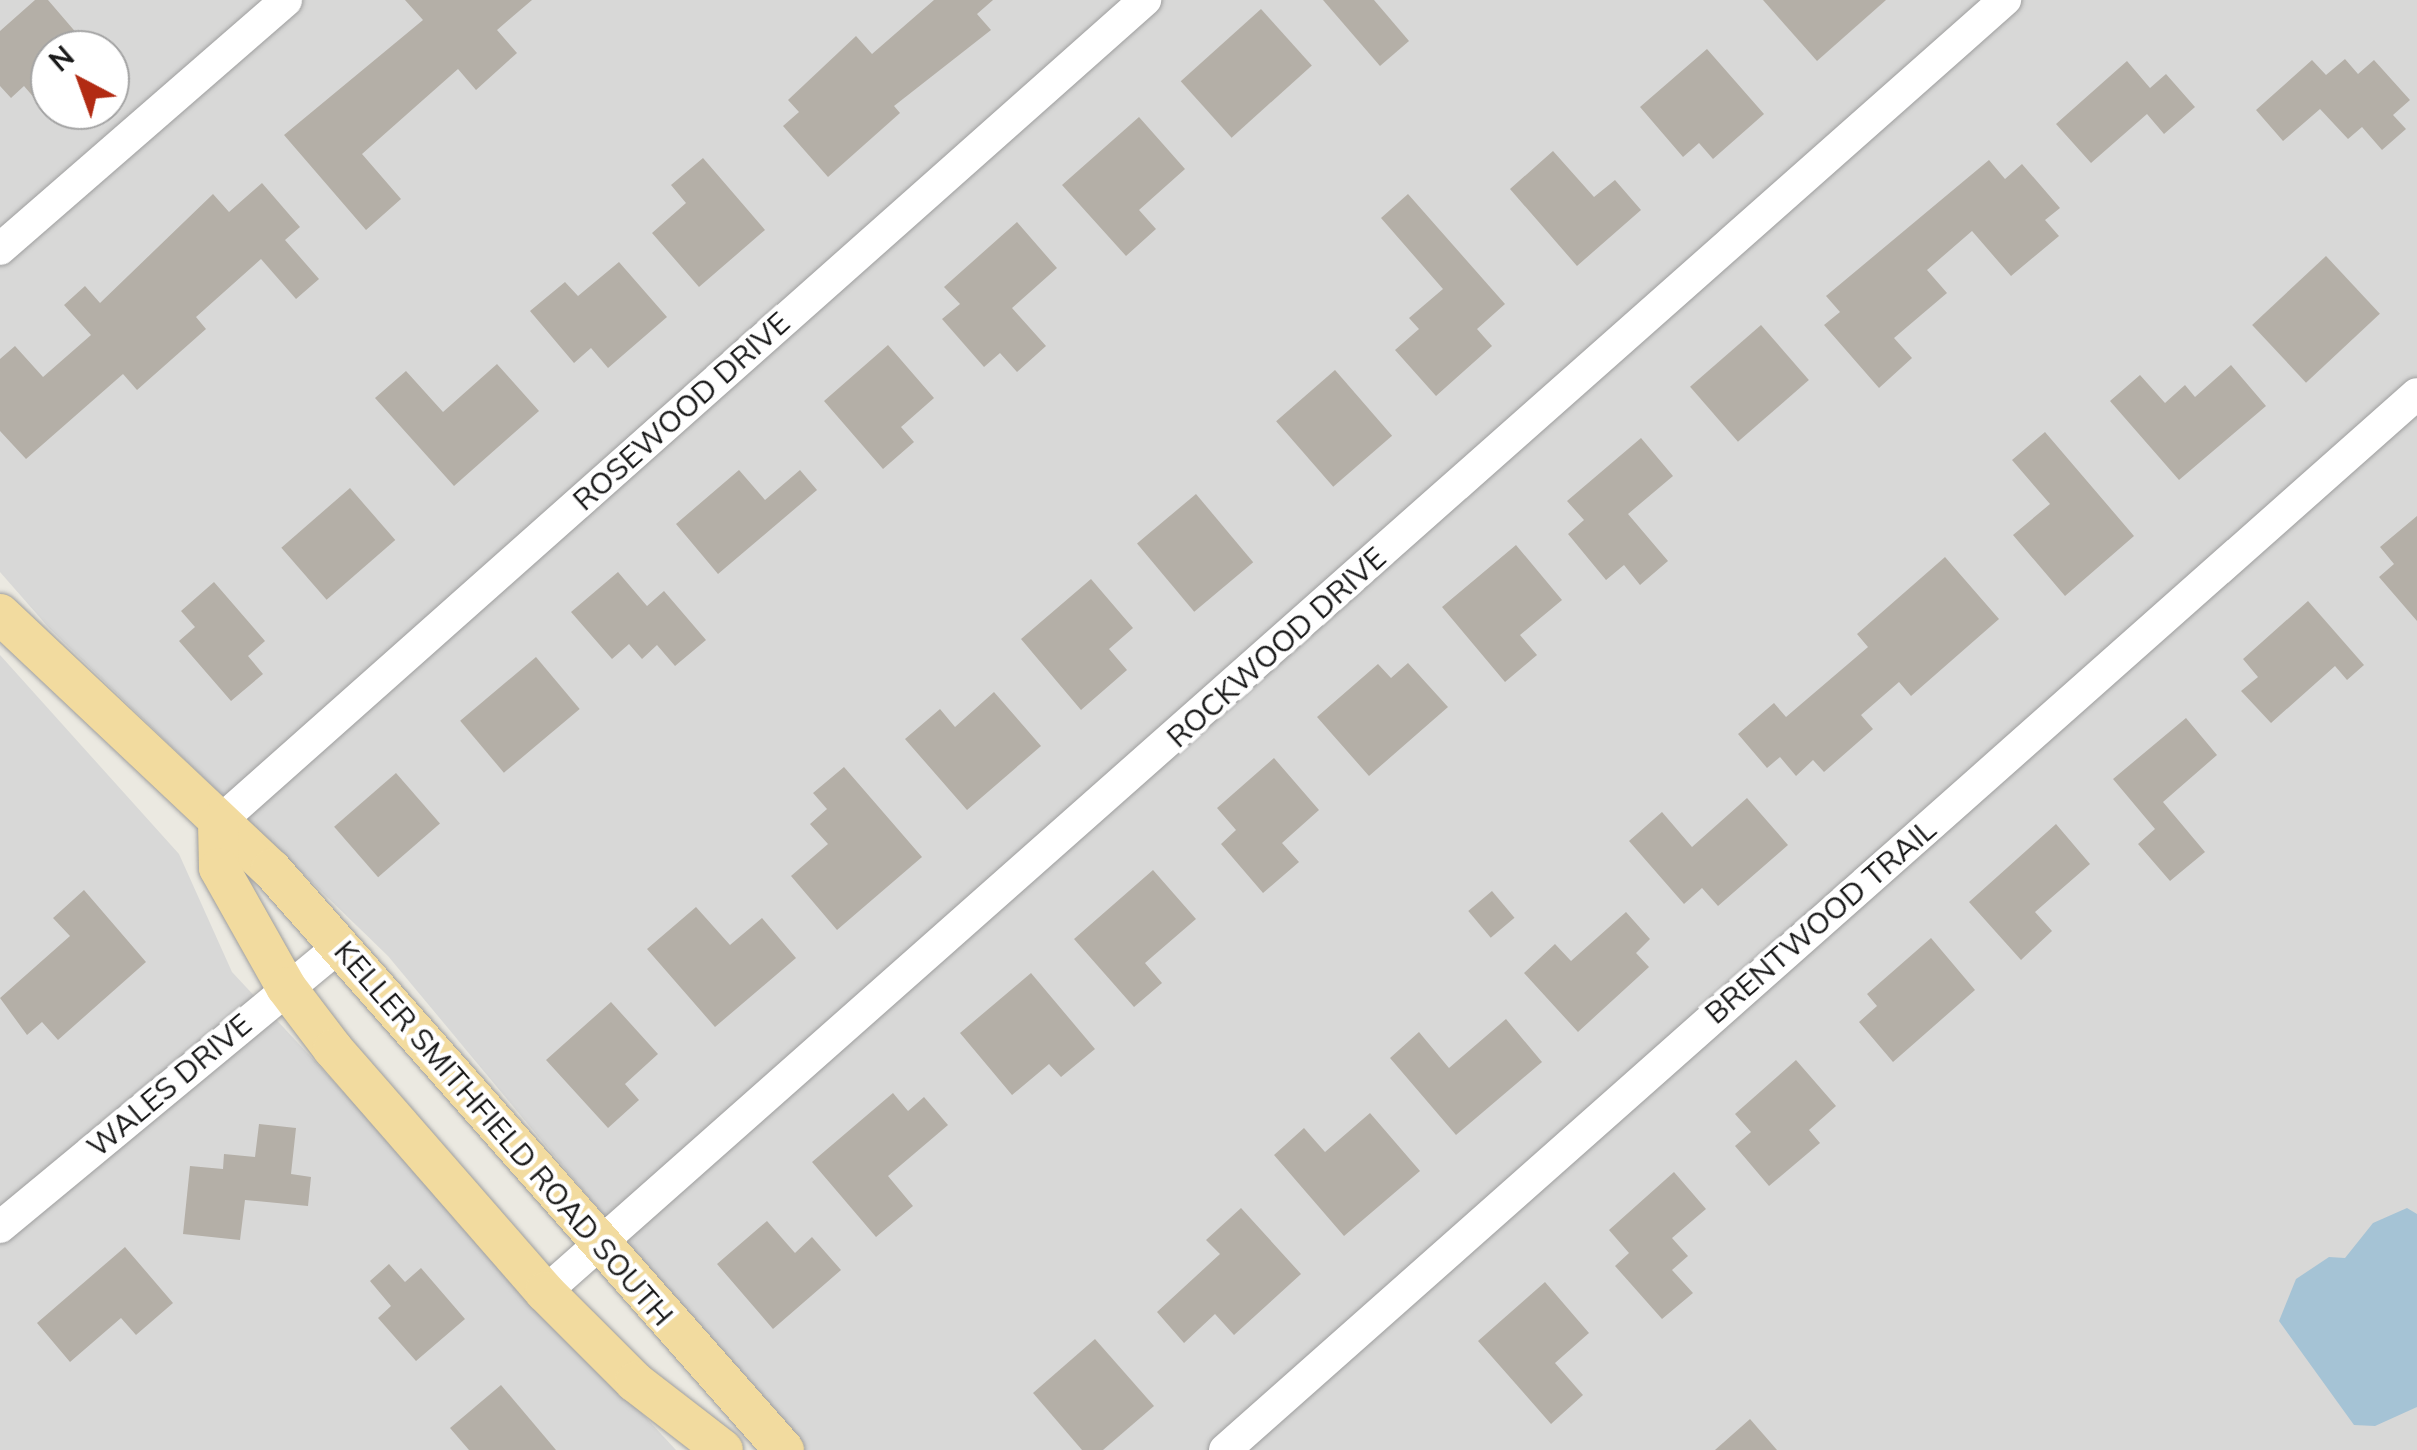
<!DOCTYPE html>
<html>
<head>
<meta charset="utf-8">
<style>
	body { margin:0 }
	#map { position:relative; width:2417px; height:1450px; overflow:hidden; background:#ebe9e1; font-family:Mulish,sans-serif }
	div>[style] { position:absolute }
	.residential>* { inset:0; background:#d8d8d7 }
	.water>* { inset:0; background:#a5c3d5 }
	.building>* { inset:0; background:#b4afa7; transform-origin:0 0 }
	.roads { filter:drop-shadow(0 0 2px #9e9e9e) drop-shadow(0 0 2px #9e9e9e) }
	.minor>* { height:32px; margin:-16px; padding:0 16px; transform-origin:16px; border-radius:16px; background:#fff }
	.major>* { height:40px; margin:-20px; padding:0 20px; transform-origin:20px; border-radius:20px; background:#f2db9f }
	span { translate:-50% -50%; white-space:nowrap; text-align:center; line-height:1.15; -webkit-text-stroke:9px #fff; paint-order:stroke }
	.street-label { font-size:30px; color:#1a1a1a }
	.north { position:absolute; left:30px; top:30px; width:100px; height:100px; box-sizing:border-box; background:#fff; border:2px solid #a3a3a3; border-radius:50%; rotate:319deg; font-size:28px; font-weight:700; line-height:40px; text-align:center; color:#1a1a1a }
	.north::after { content:''; display:block; margin:auto; width:35px; height:45px; background:#b22b13; clip-path:polygon(50% 0,100% 100%,50% 72%,0 100%) }
</style>
</head>
<body>
<div id="map">
	<div class="residential">
		<i style="clip-path:polygon(evenodd,0 0,2417px 0,2417px 1450px,799px 1450px,388px 956px,49px 628px,0 572px,0 0,50px 50px,110px 50px,110px 110px,50px 110px,50px 50px)"></i>
		<i style="clip-path:polygon(0 655px,179px 854px,232px 972px,676px 1450px,0 1450px)"></i>
	</div>
	<div class="water">
		<i style="clip-path:polygon(2407px 1208px,2417px 1214px,2417px 1407px,2375px 1426px,2354px 1425px,2279px 1321px,2296px 1279px,2329px 1257px,2345px 1258px,2373px 1223px)"></i>
	</div>
	<div class="building">
		<i style="clip-path:polygon(35px 0,48px 0,91px 50px,50px 50px,50px 89px,36px 100px,24px 86px,11px 98px,0 86px,0 31px)"></i>
		<i style="clip-path:polygon(405px 0,532px 0,497px 30px,517px 53px,476px 90px,458px 69px,362px 154px,401px 199px,366px 230px,284px 135px,423px 20px)"></i>
		<i style="clip-path:polygon(934px 0,993px 0,977px 14px,991px 30px,894px 106px,900px 113px,828px 177px,783px 126px,799px 112px,788px 100px,856px 36px,872px 54px)"></i>
		<i style="clip-path:polygon(1323px 0,1374px 0,1409px 41px,1380px 66px)"></i>
		<i style="clip-path:polygon(1763px 0,1886px 0,1817px 61px)"></i>
		<i style="left:1261px;top:9px;width:76px;height:108px;rotate:48deg"></i>
		<i style="clip-path:polygon(1707px 49px,1764px 114px,1713px 159px,1699px 143px,1683px 157px,1640px 107px)"></i>
		<i style="clip-path:polygon(2345px 59px,2358px 74px,2374px 60px,2410px 100px,2393px 115px,2406px 129px,2382px 150px,2362px 127px,2348px 139px,2320px 109px,2283px 141px,2256px 110px,2312px 60px,2326px 75px)"></i>
		<i style="clip-path:polygon(2127px 61px,2150px 88px,2166px 74px,2195px 107px,2164px 134px,2147px 114px,2091px 163px,2056px 124px)"></i>
		<i style="clip-path:polygon(1139px 117px,1185px 169px,1139px 210px,1156px 229px,1126px 256px,1062px 185px)"></i>
		<i style="clip-path:polygon(1553px 151px,1594px 197px,1615px 180px,1641px 210px,1577px 266px,1510px 189px)"></i>
		<i style="clip-path:polygon(703px 158px,765px 230px,699px 287px,652px 233px,686px 203px,671px 185px)"></i>
		<i style="clip-path:polygon(1989px 160px,2005px 179px,2022px 164px,2060px 208px,2045px 220px,2059px 236px,2011px 276px,1972px 231px,1927px 270px,1947px 293px,1894px 338px,1912px 358px,1879px 388px,1824px 325px,1840px 312px,1826px 296px)"></i>
		<i style="clip-path:polygon(262px 183px,300px 227px,285px 240px,319px 279px,296px 299px,261px 259px,196px 317px,206px 329px,137px 390px,123px 374px,26px 459px,0 431px,0 359px,15px 346px,43px 377px,91px 335px,64px 305px,85px 286px,100px 303px,213px 194px,229px 212px)"></i>
		<i style="clip-path:polygon(1408px 194px,1505px 304px,1477px 329px,1492px 346px,1436px 396px,1395px 350px,1419px 329px,1409px 318px,1443px 289px,1381px 218px)"></i>
		<i style="clip-path:polygon(1017px 222px,1057px 268px,1012px 308px,1046px 346px,1017px 372px,1000px 353px,984px 367px,942px 319px,960px 304px,944px 287px)"></i>
		<i style="left:2326px;top:256px;width:79px;height:101px;rotate:47deg"></i>
		<i style="clip-path:polygon(619px 262px,667px 317px,608px 368px,591px 348px,574px 363px,530px 311px,565px 282px,578px 296px)"></i>
		<i style="left:1761px;top:325px;width:73px;height:94px;rotate:49deg"></i>
		<i style="clip-path:polygon(888px 345px,934px 398px,901px 427px,914px 442px,883px 469px,824px 401px)"></i>
		<i style="clip-path:polygon(497px 364px,539px 411px,454px 486px,375px 398px,406px 371px,443px 412px)"></i>
		<i style="clip-path:polygon(2231px 365px,2266px 406px,2179px 480px,2110px 401px,2140px 375px,2165px 403px,2185px 385px,2195px 397px)"></i>
		<i style="left:1335px;top:370px;width:87px;height:78px;rotate:49deg"></i>
		<i style="clip-path:polygon(2045px 432px,2134px 536px,2065px 596px,2013px 535px,2050px 504px,2012px 460px)"></i>
		<i style="clip-path:polygon(1641px 438px,1673px 476px,1628px 514px,1668px 561px,1640px 585px,1624px 565px,1606px 580px,1568px 534px,1584px 520px,1567px 501px)"></i>
		<i style="clip-path:polygon(739px 470px,765px 500px,800px 470px,817px 490px,718px 574px,676px 524px)"></i>
		<i style="left:350px;top:488px;width:69px;height:91px;rotate:49deg"></i>
		<i style="left:1196px;top:494px;width:89px;height:77px;rotate:50deg"></i>
		<i style="clip-path:polygon(2417px 516px,2417px 621px,2379px 577px,2394px 564px,2380px 547px)"></i>
		<i style="clip-path:polygon(1516px 545px,1562px 600px,1520px 635px,1537px 655px,1505px 682px,1442px 607px)"></i>
		<i style="clip-path:polygon(1945px 557px,1999px 619px,1911px 696px,1899px 682px,1861px 715px,1873px 729px,1824px 772px,1813px 760px,1796px 776px,1780px 757px,1767px 768px,1738px 734px,1774px 703px,1786px 717px,1868px 647px,1857px 634px)"></i>
		<i style="clip-path:polygon(618px 572px,647px 606px,664px 591px,706px 640px,675px 666px,657px 645px,642px 659px,629px 644px,612px 659px,571px 612px)"></i>
		<i style="clip-path:polygon(1091px 579px,1133px 628px,1109px 649px,1127px 670px,1081px 710px,1021px 639px)"></i>
		<i style="clip-path:polygon(214px 582px,265px 641px,248px 656px,263px 674px,231px 701px,179px 641px,195px 627px,181px 611px)"></i>
		<i style="clip-path:polygon(2308px 601px,2364px 665px,2347px 680px,2335px 666px,2271px 723px,2241px 691px,2258px 677px,2243px 659px)"></i>
		<i style="left:536px;top:657px;width:68px;height:99px;rotate:50deg"></i>
		<i style="clip-path:polygon(1408px 663px,1448px 707px,1369px 776px,1317px 717px,1378px 664px,1391px 678px)"></i>
		<i style="clip-path:polygon(994px 692px,1041px 746px,967px 810px,905px 739px,940px 709px,955px 727px)"></i>
		<i style="clip-path:polygon(2186px 718px,2217px 755px,2163px 802px,2205px 852px,2170px 881px,2138px 844px,2155px 829px,2113px 779px)"></i>
		<i style="clip-path:polygon(1274px 758px,1319px 810px,1282px 843px,1299px 862px,1263px 893px,1221px 844px,1236px 830px,1217px 808px)"></i>
		<i style="clip-path:polygon(844px 767px,922px 857px,837px 930px,791px 876px,828px 844px,810px 824px,827px 809px,813px 793px)"></i>
		<i style="left:396px;top:773px;width:67px;height:82px;rotate:49deg"></i>
		<i style="clip-path:polygon(1747px 798px,1788px 845px,1718px 906px,1702px 888px,1684px 904px,1629px 841px,1662px 812px,1692px 847px)"></i>
		<i style="clip-path:polygon(2056px 824px,2090px 864px,2035px 912px,2052px 931px,2021px 960px,1969px 902px)"></i>
		<i style="clip-path:polygon(1153px 870px,1196px 919px,1145px 963px,1162px 983px,1134px 1007px,1074px 939px)"></i>
		<i style="clip-path:polygon(84px 890px,146px 962px,58px 1040px,42px 1022px,27px 1035px,0 998px,70px 936px,53px 918px)"></i>
		<i style="left:1492px;top:891px;width:35px;height:31px;rotate:50deg"></i>
		<i style="clip-path:polygon(696px 907px,730px 945px,762px 918px,796px 958px,715px 1027px,647px 949px)"></i>
		<i style="clip-path:polygon(1626px 912px,1650px 939px,1636px 953px,1649px 967px,1578px 1032px,1524px 973px,1555px 944px,1571px 961px)"></i>
		<i style="clip-path:polygon(1931px 938px,1975px 990px,1893px 1062px,1859px 1022px,1877px 1006px,1867px 994px)"></i>
		<i style="clip-path:polygon(1031px 973px,1095px 1049px,1061px 1077px,1049px 1064px,1012px 1095px,960px 1033px)"></i>
		<i style="clip-path:polygon(611px 1002px,658px 1054px,625px 1084px,639px 1100px,608px 1128px,546px 1060px)"></i>
		<i style="clip-path:polygon(1506px 1019px,1542px 1062px,1456px 1135px,1390px 1058px,1419px 1032px,1449px 1068px)"></i>
		<i style="clip-path:polygon(1796px 1060px,1836px 1106px,1809px 1130px,1820px 1143px,1769px 1186px,1735px 1146px,1751px 1132px,1735px 1114px)"></i>
		<i style="clip-path:polygon(893px 1093px,908px 1111px,924px 1097px,948px 1125px,888px 1176px,913px 1206px,876px 1237px,812px 1162px)"></i>
		<i style="clip-path:polygon(1370px 1113px,1420px 1171px,1344px 1236px,1274px 1155px,1304px 1128px,1325px 1152px)"></i>
		<i style="clip-path:polygon(259px 1124px,296px 1128px,291px 1174px,311px 1177px,308px 1206px,245px 1200px,240px 1240px,183px 1234px,190px 1166px,223px 1169px,224px 1154px,255px 1157px)"></i>
		<i style="clip-path:polygon(1674px 1172px,1706px 1209px,1672px 1238px,1688px 1256px,1672px 1270px,1693px 1293px,1662px 1319px,1615px 1266px,1629px 1253px,1609px 1230px)"></i>
		<i style="clip-path:polygon(1241px 1208px,1301px 1274px,1234px 1335px,1215px 1314px,1184px 1343px,1157px 1312px,1220px 1254px,1206px 1240px)"></i>
		<i style="clip-path:polygon(767px 1221px,795px 1253px,812px 1237px,841px 1270px,773px 1329px,717px 1264px)"></i>
		<i style="clip-path:polygon(125px 1247px,173px 1303px,136px 1335px,121px 1318px,70px 1362px,37px 1323px)"></i>
		<i style="clip-path:polygon(389px 1264px,405px 1282px,421px 1268px,465px 1319px,416px 1361px,378px 1318px,391px 1306px,370px 1281px)"></i>
		<i style="clip-path:polygon(1545px 1282px,1589px 1333px,1555px 1363px,1583px 1395px,1551px 1424px,1478px 1341px)"></i>
		<i style="clip-path:polygon(1095px 1339px,1154px 1406px,1103px 1450px,1082px 1450px,1033px 1393px)"></i>
		<i style="clip-path:polygon(501px 1385px,556px 1450px,469px 1450px,450px 1428px)"></i>
		<i style="clip-path:polygon(1750px 1419px,1777px 1450px,1715px 1450px)"></i>
	</div>
	<div class="roads">
		<div class="minor">
			<i style="left:0;top:249px;width:379px;rotate:-41deg"></i>
			<i style="left:218px;top:823px;width:1240px;rotate:-41.6deg"></i>
			<i style="left:0;top:1227px;width:442px;rotate:-39.6deg"></i>
			<i style="left:545px;top:1292px;width:1950px;rotate:-41.51deg"></i>
			<i style="left:1225px;top:1450px;width:1592px;rotate:-41.54deg"></i>
		</div>
		<div class="major">
			<i style="left:0;top:614px;width:372px;rotate:43.3deg"></i>
			<i style="left:271px;top:869px;width:775px;rotate:48.56deg"></i>
			<i style="left:218px;top:823px;width:45px;rotate:88.7deg"></i>
			<i style="left:219px;top:868px;width:137px;rotate:60.6deg"></i>
			<i style="left:286px;top:987px;width:78px;rotate:52.8deg"></i>
			<i style="left:333px;top:1049px;width:322px;rotate:48.9deg"></i>
			<i style="left:545px;top:1292px;width:127px;rotate:45deg"></i>
			<i style="left:635px;top:1382px;width:111px;rotate:37.7deg"></i>
		</div>
	</div>
	<div class="street-label">
		<span style="left:681px;top:411px;rotate:-42deg">ROSEWOOD DRIVE</span>
		<span style="left:1276px;top:647px;rotate:-42deg">ROCKWOOD DRIVE</span>
		<span style="left:1820px;top:921px;rotate:-41deg">BRENTWOOD TRAIL</span>
		<span style="left:169px;top:1085px;rotate:-40deg">WALES DRIVE</span>
		<span style="left:504px;top:1133px;rotate:49deg">KELLER SMITHFIELD ROAD SOUTH</span>
	</div>
	<div class="north">N</div>
</div>
</body>
</html>
